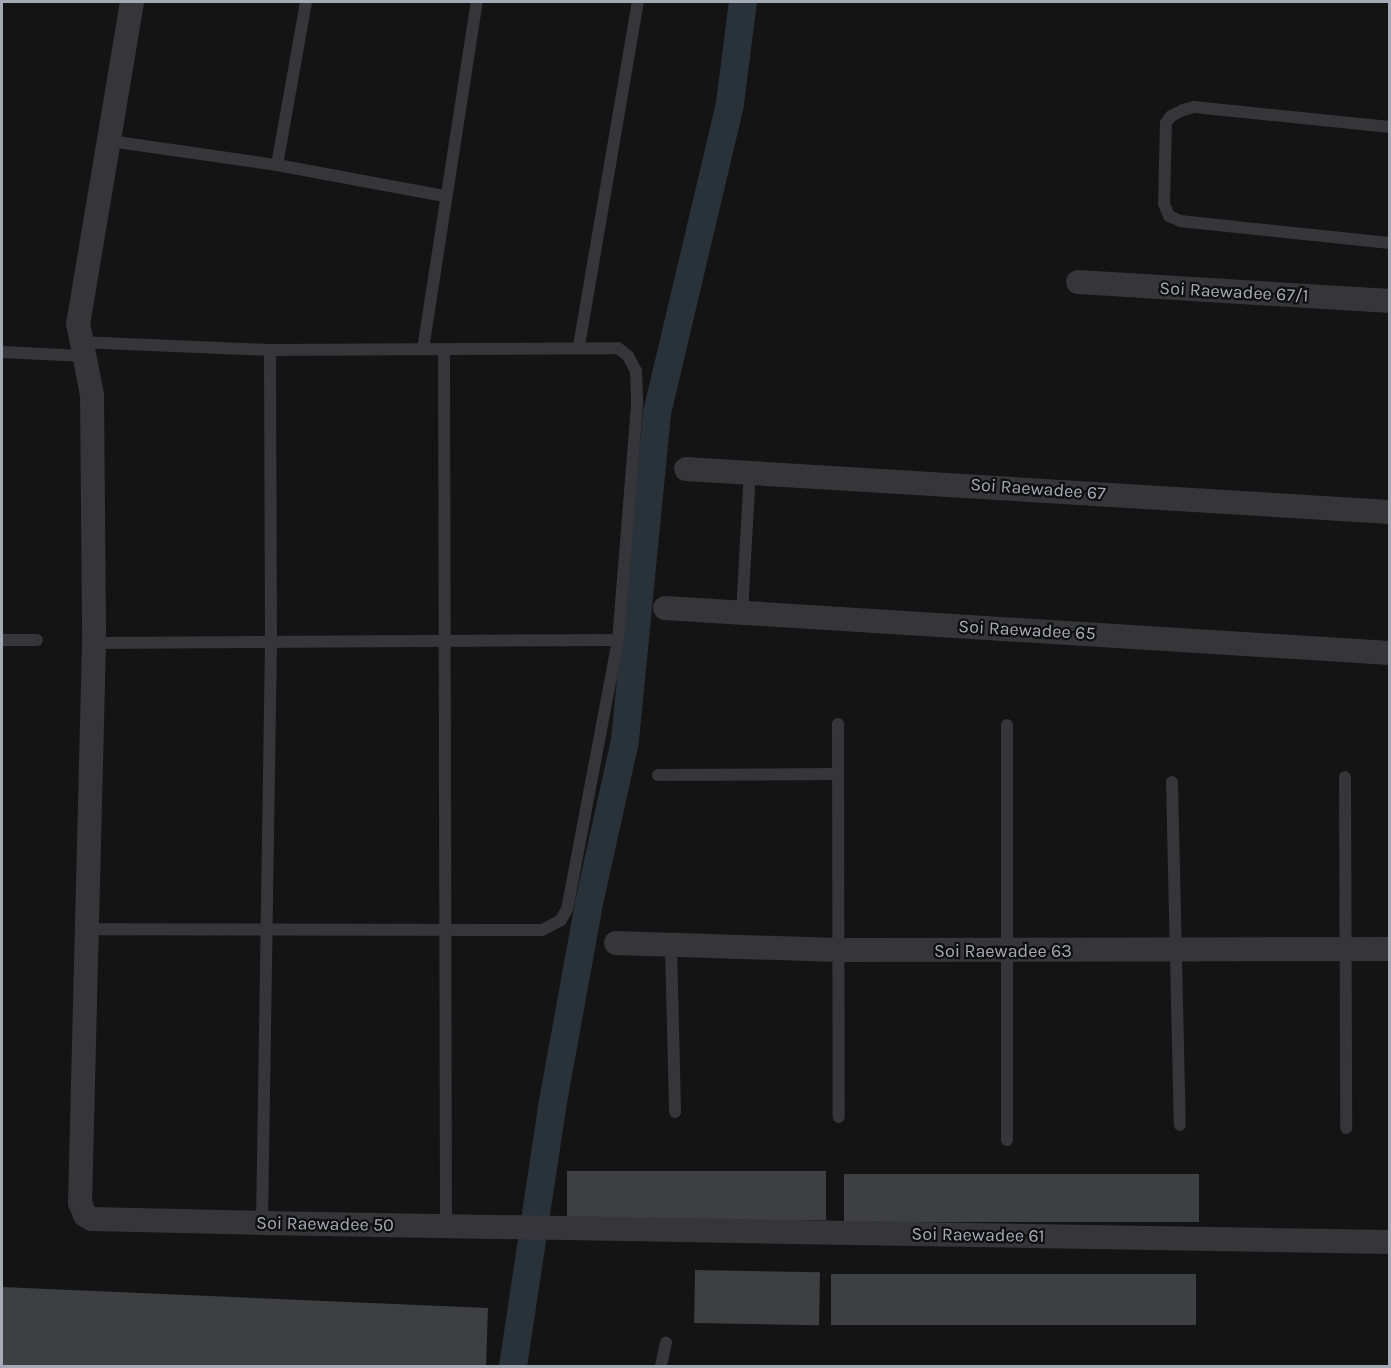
<!DOCTYPE html>
<html>
<head>
<meta charset="utf-8">
<style>
	body { margin:0 }
	#map { position:relative; width:1391px; height:1368px; overflow:hidden; background:#141415; font-family:Karla,sans-serif }
	div>[style] { position:absolute }
	.canal>* { height:28px; margin:-14px; padding:0 14px; transform-origin:14px; border-radius:14px; background:#2a3239 }
	.building>* { inset:0; background:#3e3f42; transform-origin:0 0 }
	.lane>* { height:12px; margin:-6px; padding:0 6px; transform-origin:6px; border-radius:6px; background:#35353a }
	.street>* { height:24px; margin:-12px; padding:0 12px; transform-origin:12px; border-radius:12px; background:#35353a }
	span { translate:-50% -50%; white-space:nowrap; text-align:center; line-height:1.15; -webkit-text-stroke:4.5px #0f0f10; paint-order:stroke }
	.street-label { font-size:18px; color:#a5aab6 }
	.frame { position:absolute; inset:0; border:3px solid #a5aab6; pointer-events:none }
</style>
</head>
<body>
<div id="map">
	<div class="canal">
		<i style="left:513px;top:1366px;width:262px;rotate:-81.4deg"></i>
		<i style="left:552px;top:1107px;width:207px;rotate:-79.7deg"></i>
		<i style="left:589px;top:903px;width:167px;rotate:-77.5deg"></i>
		<i style="left:625px;top:740px;width:329px;rotate:-84.4deg"></i>
		<i style="left:657px;top:413px;width:318px;rotate:-76.7deg"></i>
		<i style="left:730px;top:103px;width:102px;rotate:-82.7deg"></i>
	</div>
	<div class="building">
		<i style="left:567px;top:1171px;width:259px;height:49px"></i>
		<i style="left:844px;top:1174px;width:355px;height:48px"></i>
		<i style="left:695px;top:1270px;width:125px;height:53px;rotate:1deg"></i>
		<i style="left:831px;top:1274px;width:365px;height:51px"></i>
		<i style="clip-path:polygon(2px 1287px,488px 1308px,486px 1366px,2px 1366px)"></i>
	</div>
	<div class="lane">
		<i style="left:1390px;top:127px;width:197px;rotate:-174.2deg"></i>
		<i style="left:1194px;top:107px;width:11px;rotate:165deg"></i>
		<i style="left:1183px;top:110px;width:13px;rotate:153deg"></i>
		<i style="left:1171px;top:116px;width:9px;rotate:126deg"></i>
		<i style="left:1166px;top:123px;width:81px;rotate:91.4deg"></i>
		<i style="left:1164px;top:204px;width:13px;rotate:67deg"></i>
		<i style="left:1169px;top:216px;width:12px;rotate:24deg"></i>
		<i style="left:1180px;top:221px;width:211px;rotate:6deg"></i>
		<i style="left:110px;top:141px;width:169px;rotate:8.2deg"></i>
		<i style="left:277px;top:165px;width:170px;rotate:10.5deg"></i>
		<i style="left:277px;top:165px;width:166px;rotate:-79.9deg"></i>
		<i style="left:79px;top:342px;width:191px;rotate:2.4deg"></i>
		<i style="left:270px;top:350px;width:348px;rotate:-0.3deg"></i>
		<i style="left:618px;top:348px;width:13px;rotate:39deg"></i>
		<i style="left:628px;top:356px;width:17px;rotate:62deg"></i>
		<i style="left:636px;top:371px;width:34px;rotate:88deg"></i>
		<i style="left:637px;top:405px;width:236px;rotate:94.6deg"></i>
		<i style="left:618px;top:640px;width:274px;rotate:100.7deg"></i>
		<i style="left:567px;top:909px;width:13px;rotate:119deg"></i>
		<i style="left:561px;top:920px;width:21px;rotate:152deg"></i>
		<i style="left:542px;top:930px;width:454px;rotate:-179.9deg"></i>
		<i style="left:579px;top:346px;width:349px;rotate:-80.3deg"></i>
		<i style="left:423px;top:349px;width:351px;rotate:-81.2deg"></i>
		<i style="left:444px;top:349px;width:877px;rotate:89.87deg"></i>
		<i style="left:2px;top:352px;width:81px;rotate:2.8deg"></i>
		<i style="left:742px;top:613px;width:142px;rotate:-86.8deg"></i>
		<i style="left:2px;top:640px;width:35px"></i>
		<i style="left:94px;top:643px;width:524px;rotate:-0.33deg"></i>
		<i style="left:838px;top:724px;width:393px;rotate:89.9deg"></i>
		<i style="left:1007px;top:725px;width:415px;rotate:90deg"></i>
		<i style="left:658px;top:775px;width:179px;rotate:-0.3deg"></i>
		<i style="left:1345px;top:777px;width:351px;rotate:89.8deg"></i>
		<i style="left:1172px;top:782px;width:343px;rotate:88.7deg"></i>
		<i style="left:671px;top:946px;width:166px;rotate:88.6deg"></i>
		<i style="left:262px;top:1223px;width:582px;rotate:-89.11deg"></i>
		<i style="left:271px;top:641px;width:291px;rotate:-90.2deg"></i>
		<i style="left:661px;top:1366px;width:24px;rotate:-78deg"></i>
	</div>
	<div class="street">
		<i style="left:132px;top:2px;width:326px;rotate:99.5deg"></i>
		<i style="left:78px;top:323px;width:73px;rotate:79deg"></i>
		<i style="left:92px;top:395px;width:248px;rotate:89.5deg"></i>
		<i style="left:94px;top:643px;width:560px;rotate:91.43deg"></i>
		<i style="left:80px;top:1203px;width:13px;rotate:67deg"></i>
		<i style="left:85px;top:1215px;width:8px;rotate:30deg"></i>
		<i style="left:92px;top:1219px;width:170px;rotate:1.3deg"></i>
		<i style="left:262px;top:1223px;width:1128px;rotate:0.96deg"></i>
		<i style="left:1078px;top:282px;width:313px;rotate:3.5deg"></i>
		<i style="left:686px;top:469px;width:705px;rotate:3.5deg"></i>
		<i style="left:665px;top:608px;width:726px;rotate:3.55deg"></i>
		<i style="left:616px;top:943px;width:221px;rotate:1.8deg"></i>
		<i style="left:837px;top:950px;width:553px;rotate:-0.1deg"></i>
	</div>
	<div class="street-label">
		<span style="left:1234px;top:292px;rotate:3deg">Soi Raewadee 67/1</span>
		<span style="left:1038px;top:489px;rotate:4deg">Soi Raewadee 67</span>
		<span style="left:1027px;top:630px;rotate:3deg">Soi Raewadee 65</span>
		<span style="left:1003px;top:951px">Soi Raewadee 63</span>
		<span style="left:325px;top:1224px;rotate:1deg">Soi Raewadee 50</span>
		<span style="left:978px;top:1235px;rotate:1deg">Soi Raewadee 61</span>
	</div>
	<div class="frame"></div>
</div>
</body>
</html>
